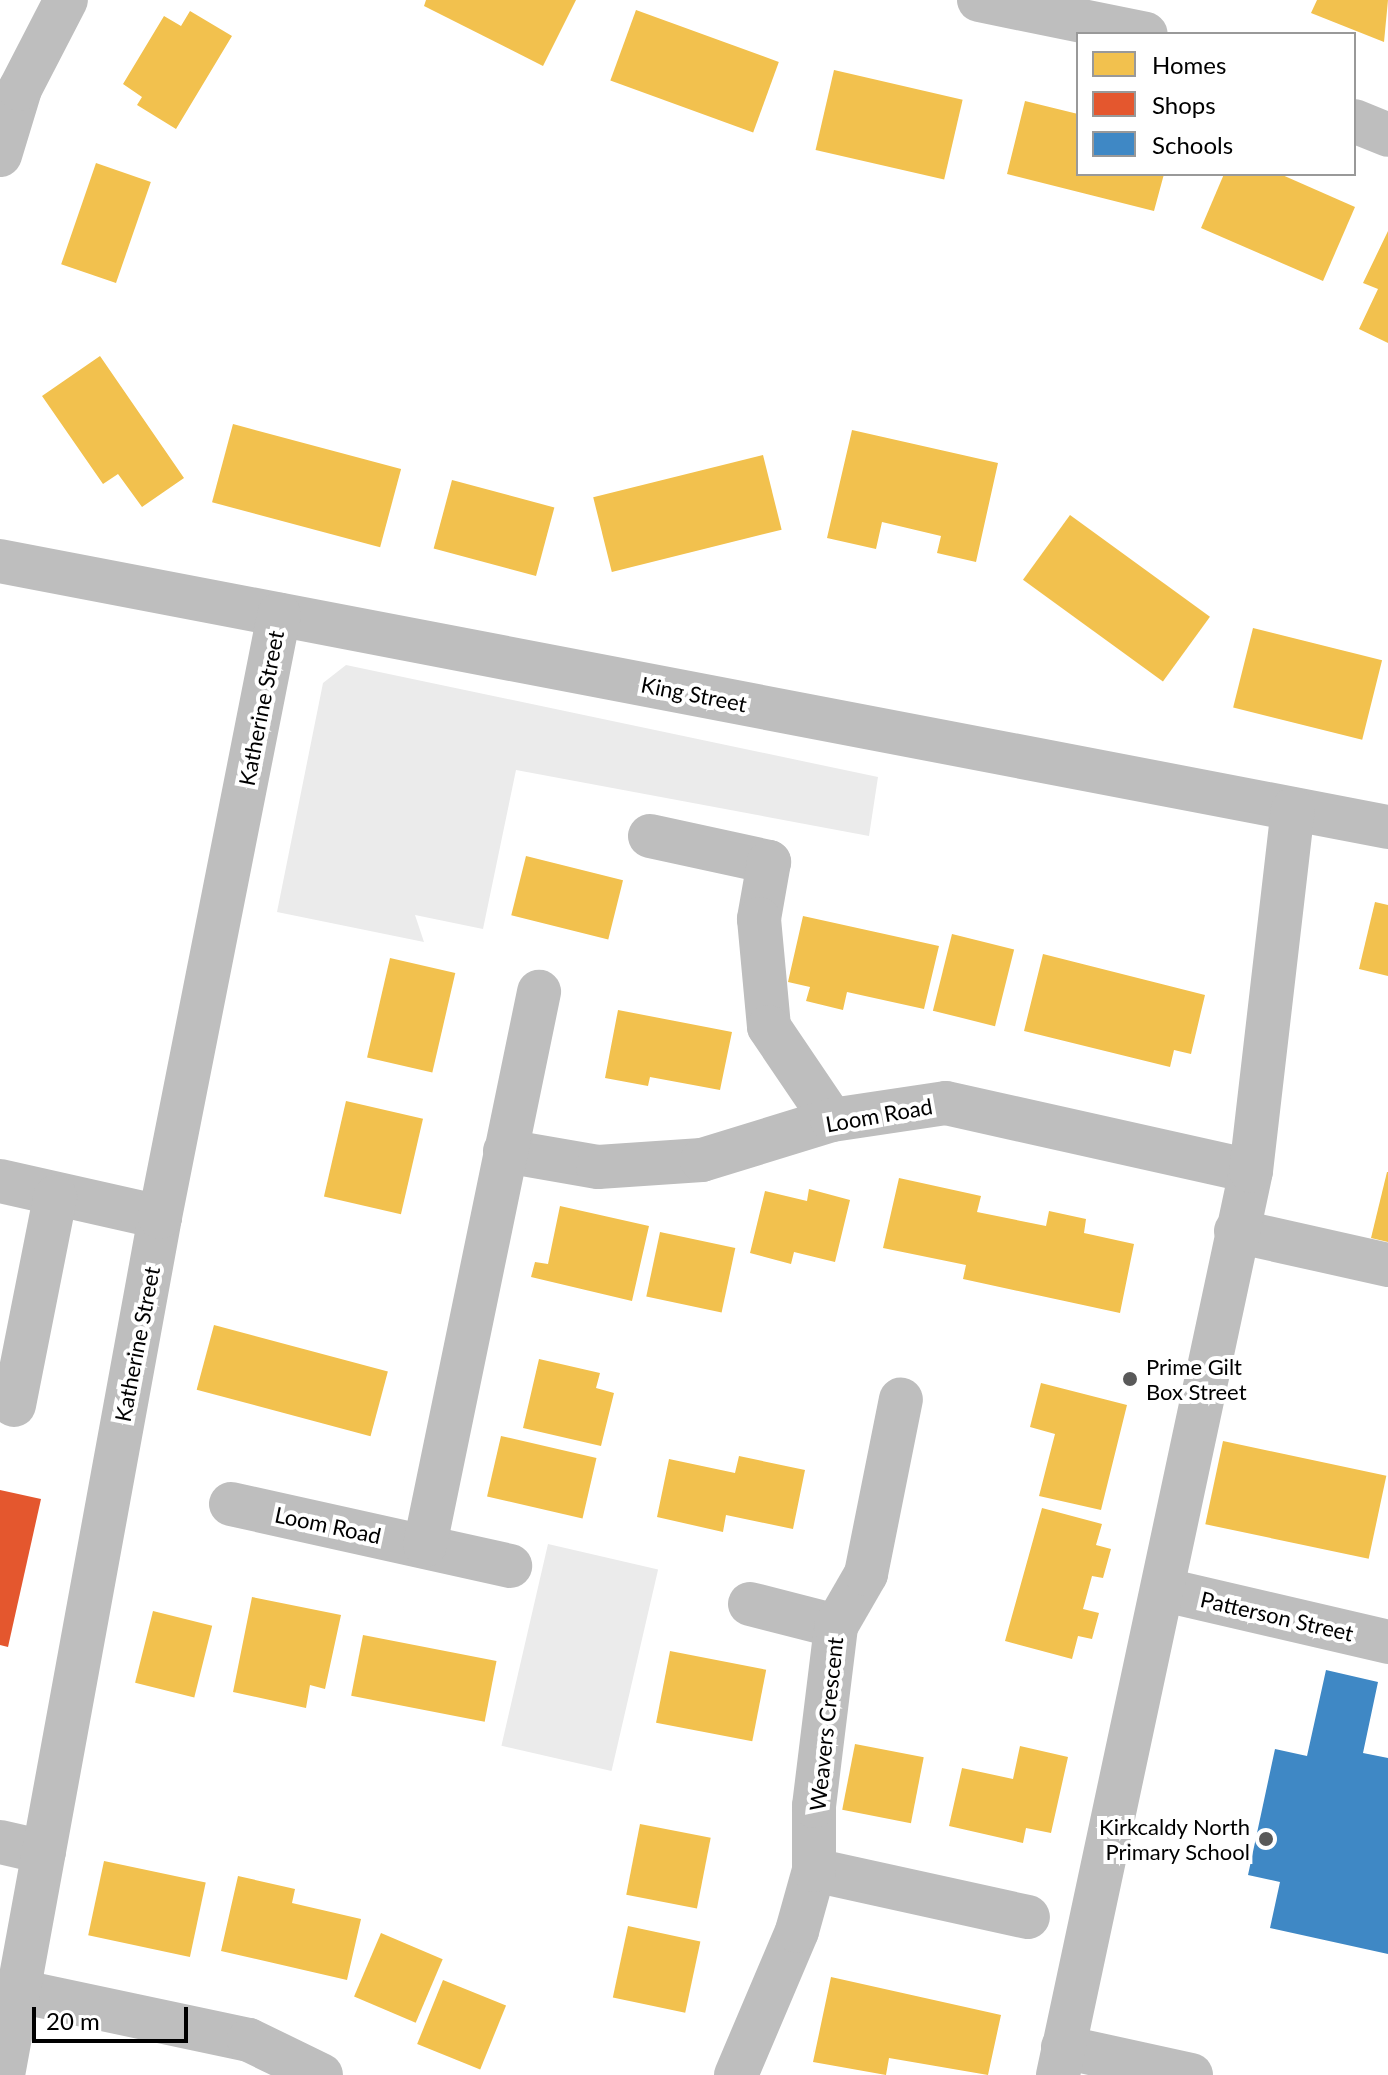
<!DOCTYPE html>
<html>
<head>
<meta charset="utf-8">
<style>
	body { margin:0 }
	#map { position:relative; width:1388px; height:2075px; overflow:hidden; background:#fff; font-family:Lato,sans-serif }
	div>[style] { position:absolute }
	.green>* { inset:0; background:#ebebeb; transform-origin:0 0 }
	.homes>* { inset:0; background:#f2c14e; transform-origin:0 0 }
	.shops>* { inset:0; background:#e4572e }
	.schools>* { inset:0; background:#3f88c5 }
	.minor>* { height:44px; margin:-22px; padding:0 22px; transform-origin:22px; border-radius:22px; background:#bebebe }
	.dots>* { width:22px; height:22px; translate:-50% -50%; box-sizing:border-box; border:4px solid #fff; border-radius:50% }
	span { translate:-50% -50%; white-space:nowrap; text-align:center; line-height:1.15; -webkit-text-stroke:8px #fff; paint-order:stroke }
	.street-label { font-size:22px; color:#000 }
	.poi-label { font-size:22px; color:#000 }
	.left { translate:0 -50%; text-align:left }
	.right { translate:-100% -50%; text-align:right }
	.legend { position:absolute; left:1076px; top:32px; width:280px; height:144px; box-sizing:border-box; background:#fff; border:2px solid #999; margin:0; padding:10px 14px; list-style:none; font-size:24px; color:#000 }
	.legend li { display:flex; align-items:center; gap:16px; height:40px }
	.legend b { width:40px; border:2px solid #999 }
	.scale { position:absolute; left:32px; top:2007px; width:156px; height:36px; box-sizing:border-box; border:4px solid #000; border-top:0; padding-left:10px; font-size:24px; line-height:28px; white-space:nowrap; color:#000; -webkit-text-stroke:6px #fff; paint-order:stroke }
</style>
</head>
<body>
<div id="map">
	<div class="green">
		<i style="clip-path:polygon(346px 665px,878px 777px,869px 836px,516px 770px,483px 929px,415px 915px,424px 942px,277px 912px,323px 683px)"></i>
		<i style="left:548px;top:1544px;width:113px;height:207px;rotate:13deg"></i>
	</div>
	<div class="homes">
		<i style="clip-path:polygon(426px 0,576px 0,543px 66px,424px 6px)"></i>
		<i style="clip-path:polygon(1317px 0,1388px 0,1384px 42px,1311px 13px)"></i>
		<i style="left:636px;top:10px;width:152px;height:75px;rotate:20deg"></i>
		<i style="clip-path:polygon(190px 11px,232px 36px,176px 129px,137px 105px,142px 97px,123px 84px,164px 16px,181px 26px)"></i>
		<i style="left:834px;top:70px;width:132px;height:82px;rotate:13deg"></i>
		<i style="clip-path:polygon(1025px 101px,1078px 114px,1078px 174px,1164px 174px,1154px 211px,1007px 174px)"></i>
		<i style="left:96px;top:163px;width:58px;height:107px;rotate:19deg"></i>
		<i style="clip-path:polygon(1224px 174px,1280px 174px,1355px 207px,1323px 281px,1201px 228px)"></i>
		<i style="clip-path:polygon(1388px 231px,1388px 343px,1359px 329px,1378px 289px,1363px 283px)"></i>
		<i style="clip-path:polygon(100px 356px,184px 478px,142px 507px,118px 474px,103px 484px,42px 396px)"></i>
		<i style="left:233px;top:424px;width:174px;height:81px;rotate:15deg"></i>
		<i style="clip-path:polygon(852px 430px,998px 463px,976px 562px,937px 553px,941px 536px,882px 522px,876px 549px,827px 538px)"></i>
		<i style="left:763px;top:455px;width:77px;height:175px;rotate:76deg"></i>
		<i style="left:452px;top:480px;width:106px;height:71px;rotate:15deg"></i>
		<i style="left:1070px;top:515px;width:173px;height:80px;rotate:36deg"></i>
		<i style="left:1253px;top:628px;width:133px;height:82px;rotate:14deg"></i>
		<i style="left:526px;top:856px;width:100px;height:61px;rotate:14deg"></i>
		<i style="clip-path:polygon(1375px 902px,1388px 905px,1388px 976px,1359px 969px)"></i>
		<i style="clip-path:polygon(803px 916px,939px 946px,924px 1009px,847px 992px,843px 1010px,806px 1001px,810px 987px,788px 982px)"></i>
		<i style="left:952px;top:934px;width:64px;height:79px;rotate:14deg"></i>
		<i style="clip-path:polygon(1043px 954px,1205px 995px,1191px 1054px,1174px 1050px,1170px 1067px,1024px 1031px)"></i>
		<i style="left:390px;top:958px;width:67px;height:102px;rotate:13deg"></i>
		<i style="clip-path:polygon(618px 1010px,732px 1032px,720px 1090px,650px 1077px,648px 1086px,605px 1078px)"></i>
		<i style="left:346px;top:1101px;width:79px;height:98px;rotate:13deg"></i>
		<i style="clip-path:polygon(1387px 1172px,1388px 1172px,1388px 1242px,1371px 1238px)"></i>
		<i style="clip-path:polygon(899px 1178px,981px 1196px,977px 1212px,1046px 1226px,1049px 1211px,1086px 1219px,1084px 1233px,1134px 1244px,1120px 1313px,963px 1279px,966px 1265px,883px 1248px)"></i>
		<i style="clip-path:polygon(809px 1189px,850px 1200px,835px 1262px,794px 1252px,791px 1264px,750px 1253px,765px 1191px,807px 1201px)"></i>
		<i style="clip-path:polygon(560px 1206px,649px 1226px,632px 1301px,531px 1277px,535px 1262px,548px 1264px)"></i>
		<i style="left:660px;top:1232px;width:77px;height:66px;rotate:12deg"></i>
		<i style="left:214px;top:1325px;width:180px;height:67px;rotate:15deg"></i>
		<i style="clip-path:polygon(539px 1359px,600px 1373px,596px 1388px,614px 1393px,601px 1446px,523px 1428px)"></i>
		<i style="clip-path:polygon(1041px 1383px,1127px 1405px,1101px 1510px,1039px 1496px,1055px 1434px,1030px 1427px)"></i>
		<i style="left:501px;top:1436px;width:98px;height:62px;rotate:13deg"></i>
		<i style="left:1223px;top:1441px;width:167px;height:85px;rotate:12deg"></i>
		<i style="clip-path:polygon(739px 1456px,805px 1470px,793px 1529px,726px 1515px,723px 1532px,657px 1517px,669px 1459px,735px 1473px)"></i>
		<i style="clip-path:polygon(1042px 1508px,1102px 1524px,1096px 1545px,1111px 1549px,1103px 1578px,1092px 1576px,1083px 1609px,1099px 1613px,1092px 1639px,1078px 1636px,1072px 1659px,1005px 1641px)"></i>
		<i style="clip-path:polygon(252px 1597px,341px 1615px,325px 1689px,310px 1685px,306px 1708px,233px 1692px)"></i>
		<i style="left:153px;top:1611px;width:61px;height:74px;rotate:14deg"></i>
		<i style="left:363px;top:1635px;width:136px;height:62px;rotate:11deg"></i>
		<i style="left:670px;top:1651px;width:98px;height:73px;rotate:11deg"></i>
		<i style="left:855px;top:1744px;width:70px;height:67px;rotate:11deg"></i>
		<i style="clip-path:polygon(1020px 1746px,1068px 1757px,1051px 1833px,1026px 1828px,1023px 1843px,949px 1826px,962px 1768px,1013px 1779px)"></i>
		<i style="left:640px;top:1824px;width:72px;height:72px;rotate:11deg"></i>
		<i style="left:104px;top:1861px;width:104px;height:76px;rotate:12deg"></i>
		<i style="clip-path:polygon(238px 1876px,295px 1889px,292px 1903px,361px 1919px,347px 1980px,221px 1951px)"></i>
		<i style="left:628px;top:1926px;width:74px;height:73px;rotate:12deg"></i>
		<i style="left:381px;top:1933px;width:67px;height:69px;rotate:23deg"></i>
		<i style="clip-path:polygon(831px 1977px,1001px 2015px,988px 2075px,889px 2058px,886px 2075px,813px 2062px)"></i>
		<i style="left:443px;top:1980px;width:68px;height:69px;rotate:22deg"></i>
	</div>
	<div class="shops">
		<i style="clip-path:polygon(0 1490px,41px 1499px,8px 1647px,0 1645px)"></i>
	</div>
	<div class="schools">
		<i style="clip-path:polygon(1326px 1670px,1378px 1682px,1363px 1753px,1388px 1758px,1388px 1954px,1270px 1928px,1280px 1882px,1248px 1875px,1275px 1749px,1307px 1756px)"></i>
	</div>
	<div class="minor">
		<i style="left:979px;top:0;width:170px;rotate:11.5deg"></i>
		<i style="left:1354px;top:121px;width:37px;rotate:22deg"></i>
		<i style="left:0;top:155px;width:69px;rotate:-73.1deg"></i>
		<i style="left:20px;top:89px;width:100px;rotate:-62.7deg"></i>
		<i style="left:0;top:561px;width:1413px;rotate:10.85deg"></i>
		<i style="left:650px;top:836px;width:122px;rotate:12.3deg"></i>
		<i style="left:769px;top:862px;width:58px;rotate:100deg"></i>
		<i style="left:759px;top:919px;width:108px;rotate:84.7deg"></i>
		<i style="left:769px;top:1027px;width:112px;rotate:55.9deg"></i>
		<i style="left:505px;top:1151px;width:94px;rotate:9.8deg"></i>
		<i style="left:598px;top:1167px;width:104px;rotate:-3.9deg"></i>
		<i style="left:702px;top:1160px;width:136px;rotate:-17.1deg"></i>
		<i style="left:832px;top:1120px;width:115px;rotate:-8.5deg"></i>
		<i style="left:946px;top:1103px;width:312px;rotate:12.6deg"></i>
		<i style="left:0;top:1181px;width:164px;rotate:12.7deg"></i>
		<i style="left:1236px;top:1231px;width:156px;rotate:12.6deg"></i>
		<i style="left:14px;top:1405px;width:212px;rotate:-78.8deg"></i>
		<i style="left:231px;top:1504px;width:286px;rotate:12.5deg"></i>
		<i style="left:425px;top:1545px;width:565px;rotate:-78.35deg"></i>
		<i style="left:1165px;top:1590px;width:229px;rotate:13.1deg"></i>
		<i style="left:750px;top:1604px;width:89px;rotate:14.3deg"></i>
		<i style="left:0;top:1842px;width:45px;rotate:12.8deg"></i>
		<i style="left:814px;top:1870px;width:219px;rotate:12.4deg"></i>
		<i style="left:18px;top:1991px;width:236px;rotate:12deg"></i>
		<i style="left:249px;top:2040px;width:80px;rotate:25.9deg"></i>
		<i style="left:1063px;top:2047px;width:131px;rotate:12.3deg"></i>
		<i style="left:3px;top:2075px;width:872px;rotate:-79.63deg"></i>
		<i style="left:160px;top:1217px;width:614px;rotate:-78.82deg"></i>
		<i style="left:736px;top:2075px;width:156px;rotate:-67deg"></i>
		<i style="left:797px;top:1931px;width:63px;rotate:-74.4deg"></i>
		<i style="left:814px;top:1870px;width:64px;rotate:-90deg"></i>
		<i style="left:814px;top:1806px;width:181px;rotate:-83deg"></i>
		<i style="left:836px;top:1626px;width:60px;rotate:-60deg"></i>
		<i style="left:866px;top:1574px;width:178px;rotate:-78.7deg"></i>
		<i style="left:1058px;top:2075px;width:924px;rotate:-77.95deg"></i>
		<i style="left:1251px;top:1171px;width:364px;rotate:-83.4deg"></i>
	</div>
	<div class="dots">
		<i style="left:1130px;top:1379px;background:#595959"></i>
		<i style="left:1266px;top:1839px;background:#595959"></i>
	</div>
	<div class="street-label">
		<span style="left:694px;top:694px;rotate:11deg">King Street</span>
		<span style="left:261px;top:708px;rotate:-79deg">Katherine Street</span>
		<span style="left:879px;top:1115px;rotate:-10deg">Loom Road</span>
		<span style="left:137px;top:1344px;rotate:-79deg">Katherine Street</span>
		<span style="left:328px;top:1525px;rotate:12deg">Loom Road</span>
		<span style="left:1277px;top:1616px;rotate:13deg">Patterson Street</span>
		<span style="left:826px;top:1724px;rotate:-84deg">Weavers Crescent</span>
	</div>
	<div class="poi-label">
		<span class="left" style="left:1146px;top:1379px">Prime Gilt<br>Box Street</span>
		<span class="right" style="left:1250px;top:1839px">Kirkcaldy North<br>Primary School</span>
	</div>
	<ul class="legend">
	<li><b style="height:22px;background:#f2c14e"></b>Homes</li>
	<li><b style="height:22px;background:#e4572e"></b>Shops</li>
	<li><b style="height:22px;background:#3f88c5"></b>Schools</li>
	</ul>
	<div class="scale">20 m</div>
</div>
</body>
</html>
